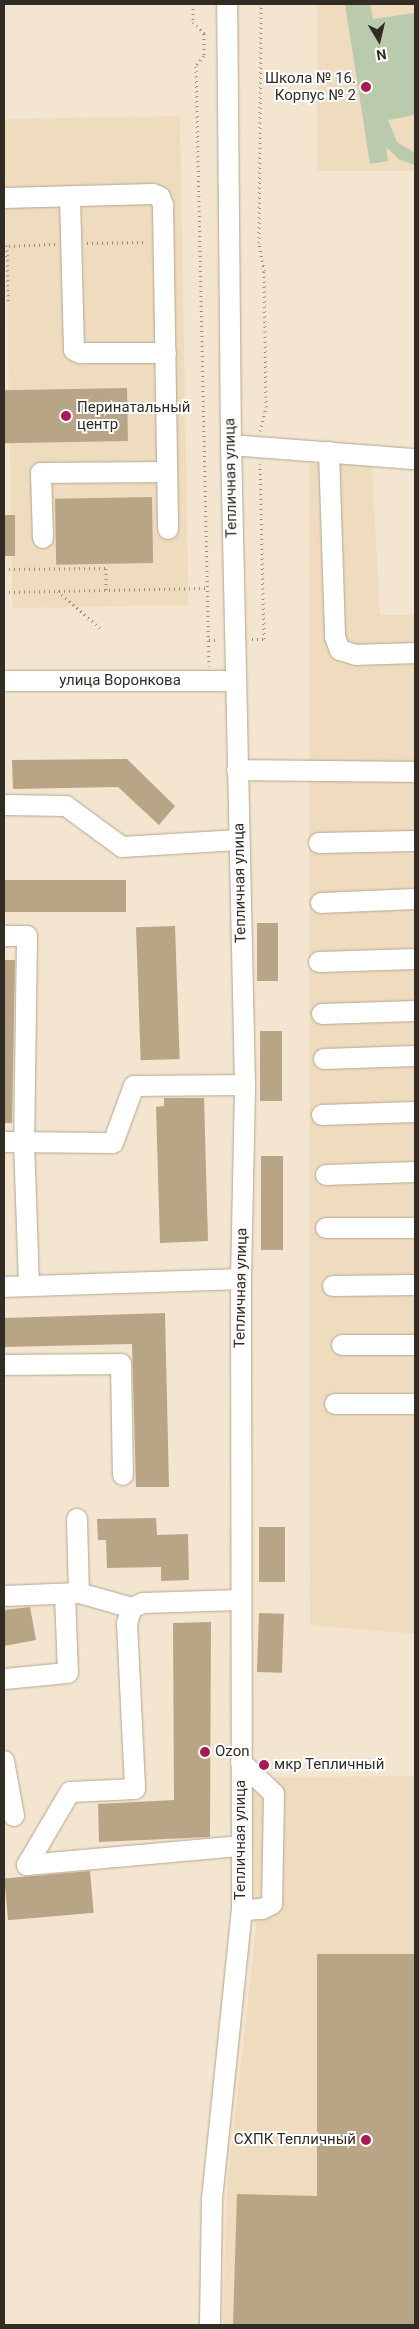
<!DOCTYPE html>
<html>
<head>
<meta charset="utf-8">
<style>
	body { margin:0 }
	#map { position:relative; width:419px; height:2329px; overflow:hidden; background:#f3e5cf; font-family:Roboto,sans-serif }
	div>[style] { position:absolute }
	.built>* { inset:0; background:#efdcbf; transform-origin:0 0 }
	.green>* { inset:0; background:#bacaad }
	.building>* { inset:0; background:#b8a586; transform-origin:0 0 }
	.path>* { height:3px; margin-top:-1.5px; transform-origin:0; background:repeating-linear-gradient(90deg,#968d7d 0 1px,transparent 0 5px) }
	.roads { filter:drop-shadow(0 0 1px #b4a691) drop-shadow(0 0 1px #b4a691) }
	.minor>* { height:20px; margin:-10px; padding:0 10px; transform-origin:10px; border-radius:10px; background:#fff }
	.dots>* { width:14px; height:14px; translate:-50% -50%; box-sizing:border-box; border:2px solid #fff; border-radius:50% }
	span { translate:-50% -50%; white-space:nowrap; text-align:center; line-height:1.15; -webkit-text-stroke:4px #fff; paint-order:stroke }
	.poi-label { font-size:15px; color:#322d24 }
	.right { translate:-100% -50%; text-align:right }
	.left { translate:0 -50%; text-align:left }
	.street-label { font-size:15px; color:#322d24 }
	.frame { position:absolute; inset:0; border:5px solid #322d24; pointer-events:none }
	.north { position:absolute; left:354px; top:15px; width:50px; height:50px; -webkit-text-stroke:4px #fff; paint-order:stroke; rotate:171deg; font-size:14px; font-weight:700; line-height:20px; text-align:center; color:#322d24 }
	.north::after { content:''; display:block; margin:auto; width:18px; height:22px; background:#322d24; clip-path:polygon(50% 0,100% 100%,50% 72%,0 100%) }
</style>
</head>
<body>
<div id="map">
	<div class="built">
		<i style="left:317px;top:4px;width:98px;height:167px"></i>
		<i style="left:180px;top:116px;width:489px;height:176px;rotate:89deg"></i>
		<i style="clip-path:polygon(309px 464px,372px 465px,380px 615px,415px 615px,415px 1634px,310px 1625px)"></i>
		<i style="clip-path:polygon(415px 1776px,415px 2325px,223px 2325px,227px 2187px,256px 1929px,251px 1778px)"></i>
	</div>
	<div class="green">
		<i style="clip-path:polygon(345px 4px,370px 4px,373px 19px,415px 13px,415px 115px,388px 120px,397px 142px,415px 153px,415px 165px,400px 160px,386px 147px,388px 161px,370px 164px)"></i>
	</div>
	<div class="building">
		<i style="left:127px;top:388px;width:53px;height:123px;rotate:89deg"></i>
		<i style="left:152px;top:497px;width:66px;height:97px;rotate:89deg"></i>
		<i style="left:4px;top:515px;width:11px;height:41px"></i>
		<i style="clip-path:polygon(127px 759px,175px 806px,159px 825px,118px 787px,13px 789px,12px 760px)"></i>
		<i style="left:4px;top:880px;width:122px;height:32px"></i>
		<i style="left:257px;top:923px;width:21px;height:58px"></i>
		<i style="left:175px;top:926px;width:133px;height:39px;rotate:88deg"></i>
		<i style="clip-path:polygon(4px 960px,15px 960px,12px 1123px,4px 1123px)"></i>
		<i style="left:260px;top:1031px;width:22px;height:70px"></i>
		<i style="clip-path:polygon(164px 1098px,204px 1098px,208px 1241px,160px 1243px,156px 1107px,164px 1106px)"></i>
		<i style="left:261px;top:1156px;width:22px;height:94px"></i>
		<i style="clip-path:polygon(165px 1313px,169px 1487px,136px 1487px,132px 1344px,4px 1347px,4px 1318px)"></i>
		<i style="clip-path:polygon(156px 1518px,157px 1535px,188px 1534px,189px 1580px,161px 1581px,161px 1567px,107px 1568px,106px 1540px,98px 1540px,97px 1519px)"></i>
		<i style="left:259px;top:1527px;width:26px;height:55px"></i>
		<i style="clip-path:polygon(30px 1607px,36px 1640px,4px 1646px,4px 1610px)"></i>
		<i style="left:259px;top:1613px;width:25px;height:59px;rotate:2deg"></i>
		<i style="clip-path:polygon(211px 1622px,210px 1837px,99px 1842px,98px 1804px,174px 1800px,173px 1623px)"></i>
		<i style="left:90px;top:1871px;width:42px;height:86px;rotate:85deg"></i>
		<i style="clip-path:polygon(317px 1954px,415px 1954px,415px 2325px,233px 2325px,237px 2194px,317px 2196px)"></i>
	</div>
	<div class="path">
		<i style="left:193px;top:4px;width:18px;rotate:90deg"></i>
		<i style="left:193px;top:22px;width:16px;rotate:45deg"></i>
		<i style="left:204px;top:33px;width:23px;rotate:90deg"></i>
		<i style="left:204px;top:56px;width:13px;rotate:129deg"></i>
		<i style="left:196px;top:66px;width:600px;rotate:88.76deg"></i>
		<i style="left:87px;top:243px;width:59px;rotate:-1deg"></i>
		<i style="left:7px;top:245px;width:58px;rotate:89deg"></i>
		<i style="left:4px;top:246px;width:52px;rotate:-2.2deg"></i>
		<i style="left:260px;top:431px;width:25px;rotate:-76deg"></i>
		<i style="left:266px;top:407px;width:136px;rotate:-90.8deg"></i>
		<i style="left:264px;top:271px;width:28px;rotate:-100deg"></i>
		<i style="left:259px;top:243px;width:239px;rotate:-89.5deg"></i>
		<i style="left:4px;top:569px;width:102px;rotate:-0.6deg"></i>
		<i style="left:106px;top:568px;width:22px;rotate:90deg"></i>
		<i style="left:58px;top:591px;width:57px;rotate:41.5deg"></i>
		<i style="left:4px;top:592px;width:204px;rotate:-1.1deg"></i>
		<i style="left:252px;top:639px;width:12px"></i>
		<i style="left:264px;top:639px;width:175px;rotate:-91.3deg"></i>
		<i style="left:209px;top:640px;width:9px"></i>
	</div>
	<div class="roads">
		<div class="minor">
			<i style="left:70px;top:197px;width:153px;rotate:88.5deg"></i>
			<i style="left:74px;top:350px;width:7px;rotate:27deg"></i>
			<i style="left:80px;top:353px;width:86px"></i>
			<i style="left:4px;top:198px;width:149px;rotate:-1.5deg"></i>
			<i style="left:153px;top:194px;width:8px;rotate:23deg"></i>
			<i style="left:160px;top:197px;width:9px;rotate:69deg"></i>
			<i style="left:163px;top:205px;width:324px;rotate:89.1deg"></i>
			<i style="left:231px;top:445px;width:185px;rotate:4.4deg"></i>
			<i style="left:329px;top:452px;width:185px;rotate:88.1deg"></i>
			<i style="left:335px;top:637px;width:14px;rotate:69deg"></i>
			<i style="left:340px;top:650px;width:17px;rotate:17deg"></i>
			<i style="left:356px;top:655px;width:59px;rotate:-1.9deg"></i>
			<i style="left:43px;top:538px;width:65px;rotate:-91.8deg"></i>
			<i style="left:41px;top:473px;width:126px;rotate:-0.5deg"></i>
			<i style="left:4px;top:681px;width:232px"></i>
			<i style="left:237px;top:770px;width:178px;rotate:0.6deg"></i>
			<i style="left:4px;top:805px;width:62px;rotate:0.9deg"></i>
			<i style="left:66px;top:806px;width:69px;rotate:36.2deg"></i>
			<i style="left:122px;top:847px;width:117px;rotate:-3.4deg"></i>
			<i style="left:319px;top:843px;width:96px;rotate:-1.2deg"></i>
			<i style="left:321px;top:903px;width:94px;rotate:-2.4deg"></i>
			<i style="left:4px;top:936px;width:23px"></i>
			<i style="left:27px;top:936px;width:206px;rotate:90.8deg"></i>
			<i style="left:24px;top:1142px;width:143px;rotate:88deg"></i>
			<i style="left:319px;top:962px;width:96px;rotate:-1.8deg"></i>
			<i style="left:322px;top:1014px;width:93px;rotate:-1.8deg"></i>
			<i style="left:324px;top:1059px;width:91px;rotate:-1.9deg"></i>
			<i style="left:322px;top:1115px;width:93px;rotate:-1.8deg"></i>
			<i style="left:4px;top:1142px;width:109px;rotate:0.5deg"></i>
			<i style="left:113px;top:1143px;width:61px;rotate:-69.8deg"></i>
			<i style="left:134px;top:1086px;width:111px;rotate:-0.5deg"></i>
			<i style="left:326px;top:1175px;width:89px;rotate:-1.9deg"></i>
			<i style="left:326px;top:1228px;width:89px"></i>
			<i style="left:333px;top:1286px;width:82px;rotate:-0.7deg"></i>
			<i style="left:4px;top:1287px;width:237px;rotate:-1.9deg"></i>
			<i style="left:342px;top:1345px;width:73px"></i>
			<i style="left:4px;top:1365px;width:117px;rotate:-0.5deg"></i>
			<i style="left:121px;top:1364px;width:111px;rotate:89deg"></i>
			<i style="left:335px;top:1404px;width:80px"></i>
			<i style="left:77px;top:1519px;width:74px;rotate:88.5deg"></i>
			<i style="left:4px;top:1596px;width:75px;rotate:-2.3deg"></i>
			<i style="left:79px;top:1593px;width:55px;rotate:15.8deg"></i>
			<i style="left:239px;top:1600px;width:96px;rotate:178.2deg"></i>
			<i style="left:143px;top:1603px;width:12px;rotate:156deg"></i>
			<i style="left:132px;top:1608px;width:16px;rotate:108deg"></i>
			<i style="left:127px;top:1623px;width:166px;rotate:87.2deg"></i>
			<i style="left:135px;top:1789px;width:65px;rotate:177.4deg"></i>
			<i style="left:70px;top:1792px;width:85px;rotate:120.5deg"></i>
			<i style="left:27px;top:1865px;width:215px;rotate:-5.1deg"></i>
			<i style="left:4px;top:1679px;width:64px;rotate:-5.4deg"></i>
			<i style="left:68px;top:1673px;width:79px;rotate:-92.2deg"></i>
			<i style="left:4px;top:1761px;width:56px;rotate:79.7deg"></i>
			<i style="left:241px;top:1762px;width:46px;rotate:44.1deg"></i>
			<i style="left:274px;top:1794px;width:110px;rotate:91deg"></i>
			<i style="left:272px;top:1904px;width:11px;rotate:153deg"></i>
			<i style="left:262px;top:1909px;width:20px;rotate:177deg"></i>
			<i style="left:210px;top:2325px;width:126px;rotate:-89.1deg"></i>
			<i style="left:212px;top:2199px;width:291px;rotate:-84.1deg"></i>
			<i style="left:242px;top:1910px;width:631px;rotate:-90.09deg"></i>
			<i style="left:241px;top:1279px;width:194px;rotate:-88.8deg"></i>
			<i style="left:245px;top:1085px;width:640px;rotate:-91.25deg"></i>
			<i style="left:231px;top:445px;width:441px;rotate:-90.5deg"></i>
		</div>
	</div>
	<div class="dots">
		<i style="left:366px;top:87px;background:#a91954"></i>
		<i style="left:66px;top:416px;background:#a91954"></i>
		<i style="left:205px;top:1752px;background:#a91954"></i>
		<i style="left:264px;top:1765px;background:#a91954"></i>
		<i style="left:366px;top:2140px;background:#a91954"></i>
	</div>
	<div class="poi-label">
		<span class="right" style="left:356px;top:87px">Школа № 16.<br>Корпус № 2</span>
		<span class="left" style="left:77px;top:416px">Перинатальный<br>центр</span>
		<span class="left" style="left:215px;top:1752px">Ozon</span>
		<span class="left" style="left:274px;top:1765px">мкр Тепличный</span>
		<span class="right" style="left:356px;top:2140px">СХПК Тепличный</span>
	</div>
	<div class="street-label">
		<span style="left:231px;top:478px;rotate:-91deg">Тепличная улица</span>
		<span style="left:120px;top:681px">улица Воронкова</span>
		<span style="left:240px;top:883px;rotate:-91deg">Тепличная улица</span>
		<span style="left:241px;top:1288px;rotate:-89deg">Тепличная улица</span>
		<span style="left:241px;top:1840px;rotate:-90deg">Тепличная улица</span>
	</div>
	<div class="frame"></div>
	<div class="north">N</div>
</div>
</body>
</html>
